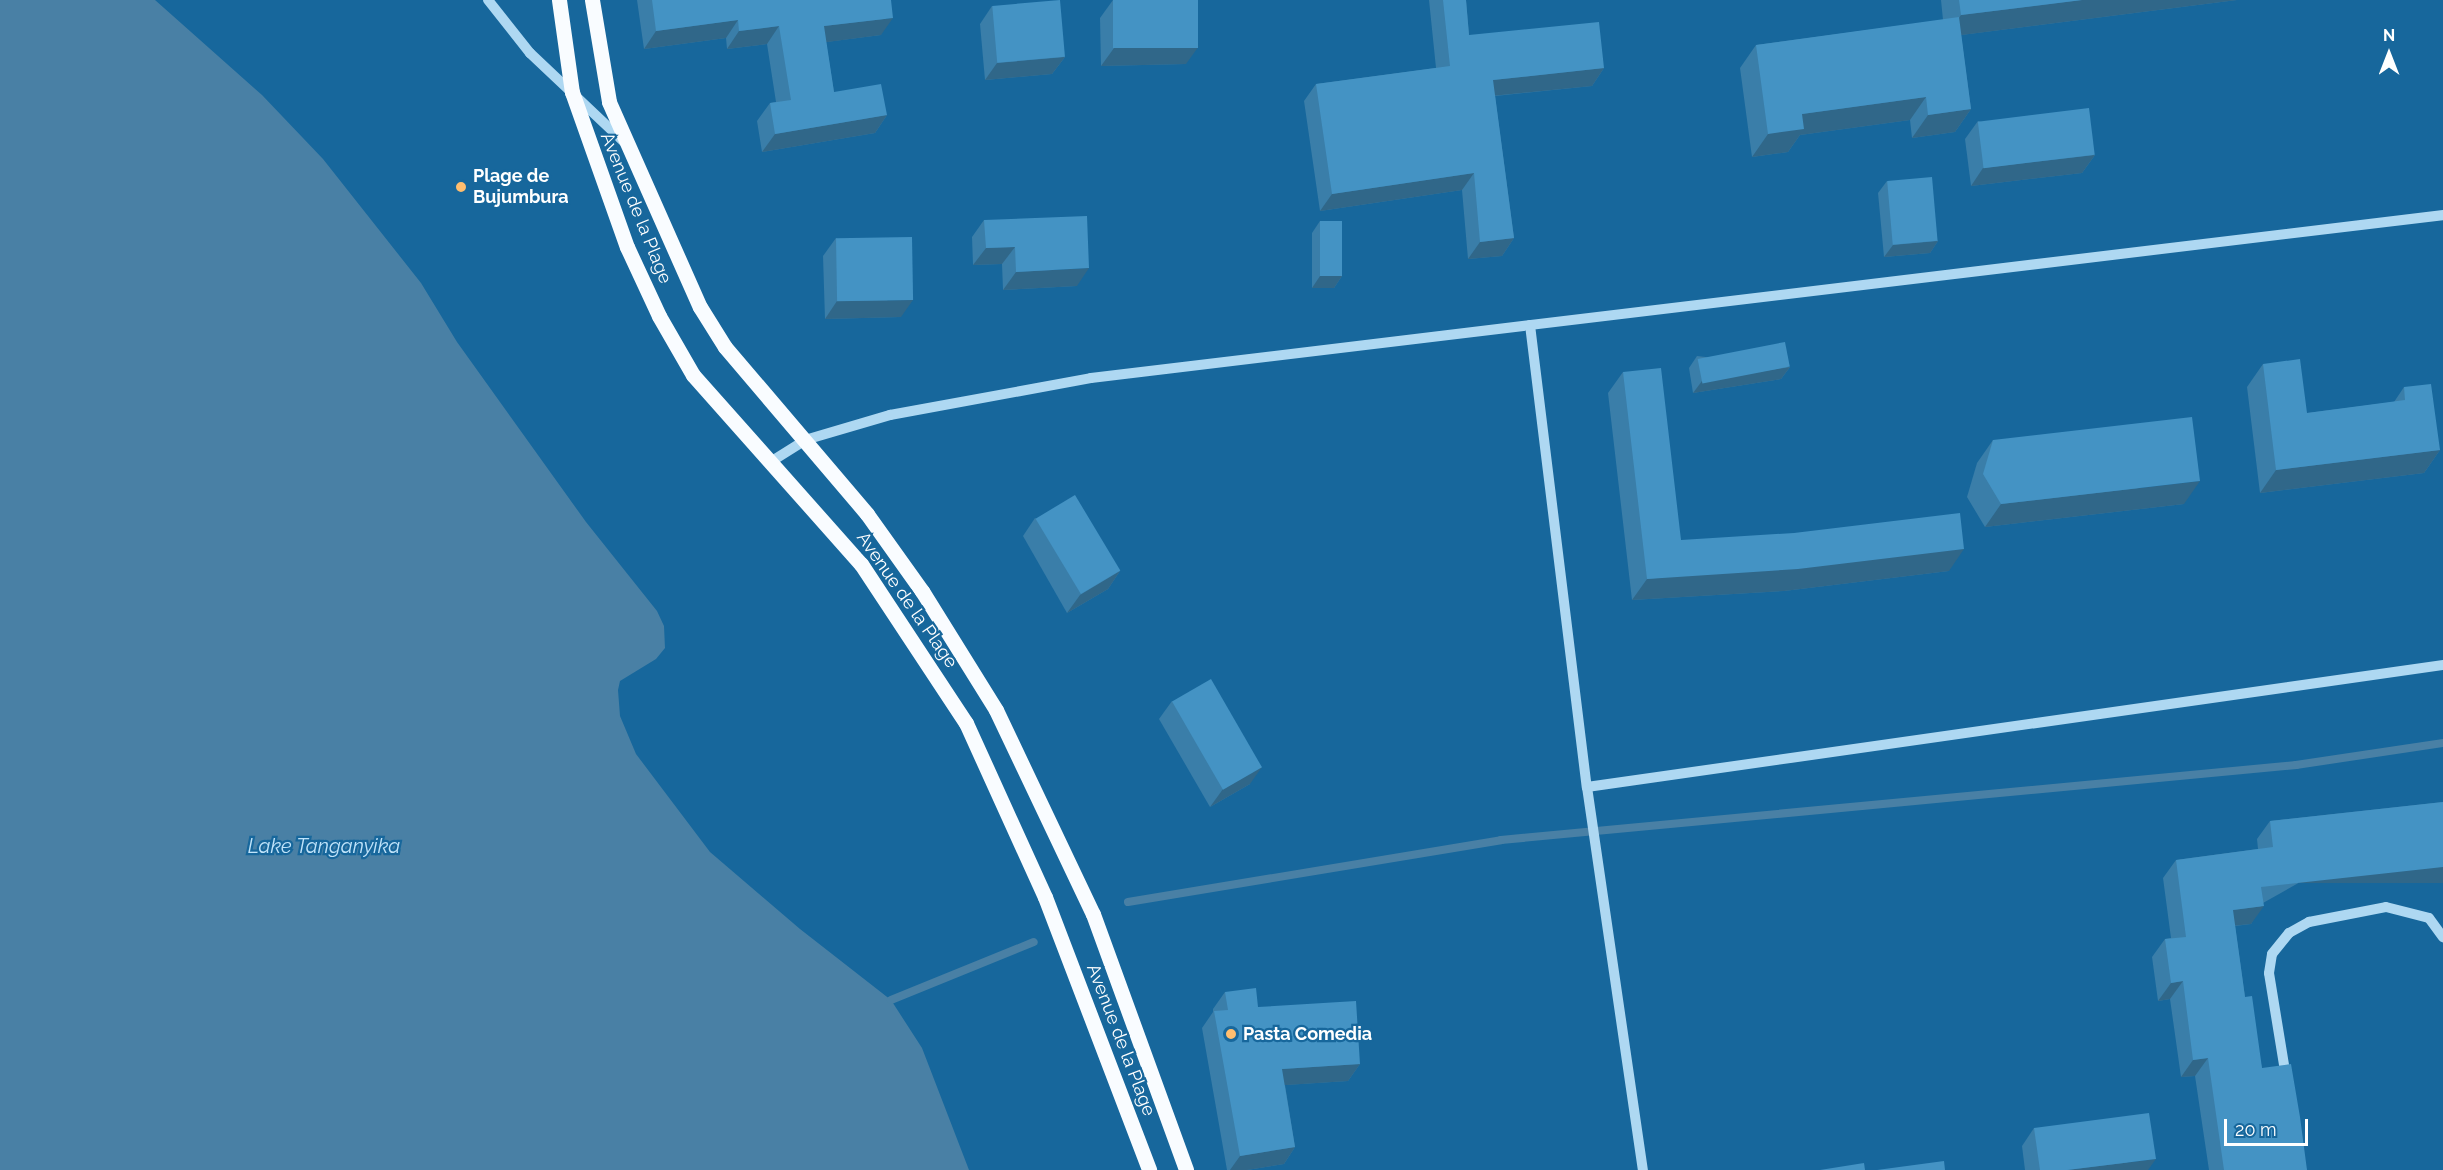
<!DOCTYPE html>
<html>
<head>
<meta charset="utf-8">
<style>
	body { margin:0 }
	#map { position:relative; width:2443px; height:1170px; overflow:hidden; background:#17679c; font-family:Raleway,sans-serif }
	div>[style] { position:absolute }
	.water>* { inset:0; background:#4980a5 }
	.stream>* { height:8px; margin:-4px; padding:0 4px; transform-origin:4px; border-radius:4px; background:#4980a5 }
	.minor>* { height:10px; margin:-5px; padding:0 5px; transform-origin:5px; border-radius:5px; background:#aed8f2 }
	.major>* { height:15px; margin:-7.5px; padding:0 7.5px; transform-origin:7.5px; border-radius:7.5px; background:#f9fcff }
	.wall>* { inset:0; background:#3a7ea9 }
	.shaded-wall>* { inset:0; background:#306789; transform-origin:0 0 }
	.building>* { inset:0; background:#4493c4; transform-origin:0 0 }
	.dots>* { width:16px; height:16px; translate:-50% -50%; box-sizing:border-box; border:3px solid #17679c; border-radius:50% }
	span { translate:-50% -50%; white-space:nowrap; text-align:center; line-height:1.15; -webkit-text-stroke:4.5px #17679c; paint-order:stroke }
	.poi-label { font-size:18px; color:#fff; font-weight:700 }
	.left { translate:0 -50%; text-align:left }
	.street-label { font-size:18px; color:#fff }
	.water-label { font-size:20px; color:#c1e4fa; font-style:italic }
	.north { position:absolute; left:2359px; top:24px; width:60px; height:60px; -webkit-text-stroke:4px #17679c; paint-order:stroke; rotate:0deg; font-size:16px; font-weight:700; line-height:24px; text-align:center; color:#fff }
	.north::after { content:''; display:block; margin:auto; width:21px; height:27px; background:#fff; clip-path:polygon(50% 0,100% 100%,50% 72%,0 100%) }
	.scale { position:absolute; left:2224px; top:1119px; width:84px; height:27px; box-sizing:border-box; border:3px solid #fff; border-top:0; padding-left:8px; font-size:18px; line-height:21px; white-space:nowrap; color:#fff; -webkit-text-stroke:4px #17679c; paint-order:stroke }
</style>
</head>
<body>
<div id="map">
	<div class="water">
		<i style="clip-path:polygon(0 0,155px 0,262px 95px,323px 159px,421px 283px,457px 342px,586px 522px,657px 611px,664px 626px,665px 648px,656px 659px,620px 681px,618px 690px,620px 716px,636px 754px,710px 852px,800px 929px,891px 1000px,922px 1048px,969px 1170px,0 1170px)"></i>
	</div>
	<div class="stream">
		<i style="left:1128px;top:902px;width:378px;rotate:-9.4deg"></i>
		<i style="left:1501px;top:840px;width:799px;rotate:-5.39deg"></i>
		<i style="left:2296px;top:765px;width:149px;rotate:-8.5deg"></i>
		<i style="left:891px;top:1000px;width:154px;rotate:-22.1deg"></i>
	</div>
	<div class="minor">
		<i style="left:488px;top:0;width:68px;rotate:51.6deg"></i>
		<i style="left:530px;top:53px;width:129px;rotate:43.4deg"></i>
		<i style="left:1530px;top:325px;width:466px;rotate:83deg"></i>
		<i style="left:1587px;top:787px;width:387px;rotate:81.7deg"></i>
		<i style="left:772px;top:461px;width:39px;rotate:-32deg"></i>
		<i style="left:805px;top:440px;width:89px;rotate:-16.4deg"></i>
		<i style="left:890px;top:415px;width:204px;rotate:-10.4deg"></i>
		<i style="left:1091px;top:378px;width:1362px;rotate:-6.87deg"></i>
		<i style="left:1587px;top:787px;width:865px;rotate:-8.11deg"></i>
		<i style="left:2286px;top:1077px;width:105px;rotate:-99.3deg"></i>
		<i style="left:2269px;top:973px;width:19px;rotate:-81deg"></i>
		<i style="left:2272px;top:954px;width:27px;rotate:-51deg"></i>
		<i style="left:2289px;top:933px;width:23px;rotate:-29deg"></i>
		<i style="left:2309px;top:922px;width:78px;rotate:-11deg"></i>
		<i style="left:2386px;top:907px;width:44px;rotate:14.3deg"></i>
		<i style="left:2429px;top:918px;width:24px;rotate:54deg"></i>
	</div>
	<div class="major">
		<i style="left:559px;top:0;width:93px;rotate:82deg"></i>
		<i style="left:572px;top:92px;width:164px;rotate:70.5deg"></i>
		<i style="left:627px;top:247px;width:76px;rotate:65.1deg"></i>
		<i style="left:659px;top:316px;width:68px;rotate:60deg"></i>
		<i style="left:693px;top:375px;width:253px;rotate:48.4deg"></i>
		<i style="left:861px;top:564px;width:191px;rotate:56.6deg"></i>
		<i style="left:966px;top:723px;width:191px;rotate:65.6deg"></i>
		<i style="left:1045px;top:897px;width:292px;rotate:69.1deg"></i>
		<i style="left:592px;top:0;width:103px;rotate:80.5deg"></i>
		<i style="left:609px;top:102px;width:224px;rotate:66.1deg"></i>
		<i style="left:700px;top:307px;width:47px;rotate:58deg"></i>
		<i style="left:725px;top:347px;width:219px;rotate:49.6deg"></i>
		<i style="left:867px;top:514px;width:95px;rotate:54.5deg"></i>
		<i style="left:922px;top:591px;width:140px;rotate:58.1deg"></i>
		<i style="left:996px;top:710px;width:226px;rotate:64.6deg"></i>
		<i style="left:1093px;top:914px;width:272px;rotate:70deg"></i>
	</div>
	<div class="wall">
		<i style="clip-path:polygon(637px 0,891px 0,881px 35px,826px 42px,834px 92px,887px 115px,875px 133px,762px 152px,757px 121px,770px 103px,776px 102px,767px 44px,727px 49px,726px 38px,644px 49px)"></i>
		<i style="clip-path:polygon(1113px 0,1186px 64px,1101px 66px,1100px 18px)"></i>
		<i style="clip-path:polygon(1429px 0,1466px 0,1469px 35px,1604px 68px,1592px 86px,1495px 96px,1514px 238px,1502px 256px,1468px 259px,1462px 190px,1320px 211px,1304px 101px,1316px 84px,1436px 68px)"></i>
		<i style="clip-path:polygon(1941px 0,2237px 0,1961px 35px,1971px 109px,1955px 132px,1912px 138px,1910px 120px,1800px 135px,1788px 152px,1752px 157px,1740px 68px,1756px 45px,1943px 20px)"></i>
		<i style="clip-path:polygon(992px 6px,1065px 57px,1052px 74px,985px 80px,980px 24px)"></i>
		<i style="clip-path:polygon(1978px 121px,2095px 155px,2082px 173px,1971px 186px,1965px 139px)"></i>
		<i style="clip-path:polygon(1887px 181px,1938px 241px,1930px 253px,1884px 257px,1878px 193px)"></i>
		<i style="clip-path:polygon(984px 220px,1077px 286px,1003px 290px,1002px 264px,973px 265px,972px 237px)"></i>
		<i style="clip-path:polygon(1320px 221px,1342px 276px,1334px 288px,1312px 288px,1312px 233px)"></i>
		<i style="clip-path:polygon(836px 238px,901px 317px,825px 319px,823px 256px)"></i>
		<i style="clip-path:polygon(1697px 356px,1790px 367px,1781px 379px,1693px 393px,1689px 368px)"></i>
		<i style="clip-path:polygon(2263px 364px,2307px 413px,2394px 402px,2404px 387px,2440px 450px,2424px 473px,2260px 493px,2247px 387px)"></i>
		<i style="clip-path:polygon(1623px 372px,1681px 540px,1949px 571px,1784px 591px,1632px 600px,1608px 393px)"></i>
		<i style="clip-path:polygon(1993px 440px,2184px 504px,1985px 527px,1967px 497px,1977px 463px)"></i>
		<i style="clip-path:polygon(1035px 518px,1120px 571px,1108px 589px,1067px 613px,1023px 536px)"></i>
		<i style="clip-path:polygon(1172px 701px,1250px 784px,1210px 807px,1159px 719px)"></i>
		<i style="clip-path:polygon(2443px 802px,2263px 903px,2251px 924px,2235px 926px,2245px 997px,2262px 1068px,2307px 1170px,2209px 1170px,2195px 1076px,2181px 1077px,2170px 999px,2158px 1001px,2152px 957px,2165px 939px,2171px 938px,2163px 878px,2176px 860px,2258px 849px,2257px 839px,2270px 821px)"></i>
		<i style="clip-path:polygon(1225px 992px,1258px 1007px,1360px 1064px,1348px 1081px,1285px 1085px,1295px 1147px,1284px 1164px,1247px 1170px,1227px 1170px,1202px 1028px,1213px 1012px,1213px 1009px)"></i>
		<i style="clip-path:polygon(2034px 1128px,2148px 1170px,2025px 1170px,2022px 1146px)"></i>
	</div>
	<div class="shaded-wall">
		<i style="clip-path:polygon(2082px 0,2237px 0,1946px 37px,1961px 15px)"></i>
		<i style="clip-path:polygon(893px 18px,881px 35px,812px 44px,824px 26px)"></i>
		<i style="clip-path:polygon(738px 20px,726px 38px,644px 49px,656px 31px)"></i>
		<i style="clip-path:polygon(779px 26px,767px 44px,727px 49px,739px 31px)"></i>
		<i style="clip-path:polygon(1199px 46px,1186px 64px,1101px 66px,1114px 48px)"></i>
		<i style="clip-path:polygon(1065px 57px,1052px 74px,985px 80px,997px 63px)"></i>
		<i style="clip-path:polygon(1604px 68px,1592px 86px,1481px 97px,1493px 80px)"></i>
		<i style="clip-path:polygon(1926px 97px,1910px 120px,1800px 135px,1788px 152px,1752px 157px,1768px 134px,1802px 114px)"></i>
		<i style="clip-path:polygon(1971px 109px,1955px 132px,1912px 138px,1928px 115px)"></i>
		<i style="clip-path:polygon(887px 115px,875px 133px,762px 152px,775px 134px)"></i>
		<i style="clip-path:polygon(2095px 155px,2082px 173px,1971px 186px,1983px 168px)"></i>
		<i style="clip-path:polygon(1474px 173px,1462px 190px,1320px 211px,1332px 194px)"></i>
		<i style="clip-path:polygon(1514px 238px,1502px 256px,1468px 259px,1480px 242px)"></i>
		<i style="clip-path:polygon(1938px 241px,1930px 253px,1884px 257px,1893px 245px)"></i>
		<i style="clip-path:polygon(1015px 247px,1002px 264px,973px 265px,986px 248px)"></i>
		<i style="clip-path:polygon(1089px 268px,1077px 286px,1003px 290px,1016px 272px)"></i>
		<i style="clip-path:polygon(1320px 276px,1342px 276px,1334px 288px,1312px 288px)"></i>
		<i style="clip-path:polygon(913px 300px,901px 317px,825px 319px,837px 301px)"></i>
		<i style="clip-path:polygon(1790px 367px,1781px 379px,1693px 393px,1702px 381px)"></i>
		<i style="clip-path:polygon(2440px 450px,2424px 473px,2260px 493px,2276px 470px)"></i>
		<i style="clip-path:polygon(2200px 481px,2184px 504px,1985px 527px,2001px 504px)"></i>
		<i style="clip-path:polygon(1964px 549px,1949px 571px,1784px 591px,1632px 600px,1647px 579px)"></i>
		<i style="clip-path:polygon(1120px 571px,1108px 589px,1067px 613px,1080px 595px)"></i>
		<i style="clip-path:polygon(1262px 767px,1250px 784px,1210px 807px,1223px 789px)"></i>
		<i style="left:2443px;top:867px;width:16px;height:183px;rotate:90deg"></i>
		<i style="clip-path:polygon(2264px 906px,2251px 924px,2221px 927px,2233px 910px)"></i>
		<i style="clip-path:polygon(2183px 981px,2170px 999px,2158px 1001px,2171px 983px)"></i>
		<i style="clip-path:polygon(2208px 1058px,2195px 1076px,2181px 1077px,2193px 1060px)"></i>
		<i style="clip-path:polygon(1360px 1064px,1348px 1081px,1271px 1086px,1282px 1069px)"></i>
		<i style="clip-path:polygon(1295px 1147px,1284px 1164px,1247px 1170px,1230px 1170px,1240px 1156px)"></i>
		<i style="clip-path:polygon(2156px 1159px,2148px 1170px,2067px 1170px)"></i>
	</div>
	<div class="building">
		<i style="clip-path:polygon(652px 0,891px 0,893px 18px,824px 26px,834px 92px,881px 84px,887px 115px,775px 134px,770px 103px,791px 100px,779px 26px,739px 31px,738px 20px,656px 31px)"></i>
		<i style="left:1060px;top:0;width:57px;height:68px;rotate:85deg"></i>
		<i style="left:1113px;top:0;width:85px;height:48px"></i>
		<i style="clip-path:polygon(1443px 0,1466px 0,1469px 35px,1599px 22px,1604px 68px,1493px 80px,1514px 238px,1480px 242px,1474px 173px,1332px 194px,1316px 84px,1450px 66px)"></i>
		<i style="clip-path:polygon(1959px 0,2082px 0,1961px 15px)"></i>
		<i style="clip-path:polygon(1959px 17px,1971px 109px,1928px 115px,1926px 97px,1802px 114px,1804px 129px,1768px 134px,1756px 45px)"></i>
		<i style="left:2089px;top:108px;width:47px;height:112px;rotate:83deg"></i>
		<i style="left:1932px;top:177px;width:64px;height:45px;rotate:85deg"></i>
		<i style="clip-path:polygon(1087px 216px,1089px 268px,1016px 272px,1015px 247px,986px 248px,984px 220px)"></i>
		<i style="left:1320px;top:221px;width:22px;height:55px"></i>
		<i style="left:912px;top:237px;width:63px;height:76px;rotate:89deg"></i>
		<i style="left:1785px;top:342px;width:25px;height:89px;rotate:79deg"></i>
		<i style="clip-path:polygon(2300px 359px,2307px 413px,2405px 400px,2404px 387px,2431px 384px,2440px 450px,2276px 470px,2263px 364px)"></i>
		<i style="clip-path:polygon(1661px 368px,1681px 540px,1794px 533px,1960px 513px,1964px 549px,1798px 569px,1647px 579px,1623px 372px)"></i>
		<i style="clip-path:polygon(2192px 417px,2200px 481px,2001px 504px,1983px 474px,1993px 440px)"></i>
		<i style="left:1075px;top:495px;width:88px;height:46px;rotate:59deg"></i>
		<i style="left:1211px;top:679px;width:102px;height:45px;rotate:60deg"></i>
		<i style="clip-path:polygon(2443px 802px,2443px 867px,2261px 887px,2264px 906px,2233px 910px,2245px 997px,2252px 996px,2262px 1068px,2291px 1064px,2300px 1117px,2307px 1170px,2224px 1170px,2208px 1058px,2193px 1060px,2183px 981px,2171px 983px,2165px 939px,2186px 937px,2176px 860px,2273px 847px,2270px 821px)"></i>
		<i style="clip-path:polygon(1256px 988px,1258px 1007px,1356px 1001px,1360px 1064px,1282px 1069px,1295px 1147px,1240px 1156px,1214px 1011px,1228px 1010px,1225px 992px)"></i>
		<i style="clip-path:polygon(2149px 1113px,2156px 1159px,2067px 1170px,2040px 1170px,2034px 1128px)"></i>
		<i style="clip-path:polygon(1944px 1161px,1945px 1170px,1877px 1170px)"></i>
		<i style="clip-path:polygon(1864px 1163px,1865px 1170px,1820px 1170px)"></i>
	</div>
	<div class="dots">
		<i style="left:461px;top:187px;background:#ffbe6f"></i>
		<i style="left:1231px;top:1034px;background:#ffbe6f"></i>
	</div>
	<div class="poi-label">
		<span class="left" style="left:473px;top:187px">Plage de<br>Bujumbura</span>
		<span class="left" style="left:1243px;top:1034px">Pasta Comedia</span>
	</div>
	<div class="street-label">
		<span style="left:636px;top:208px;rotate:68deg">Avenue de la Plage</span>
		<span style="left:907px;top:600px;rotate:55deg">Avenue de la Plage</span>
		<span style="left:1121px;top:1040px;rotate:69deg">Avenue de la Plage</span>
	</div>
	<div class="water-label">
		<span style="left:324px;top:846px">Lake Tanganyika</span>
	</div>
	<div class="north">N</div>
	<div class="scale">20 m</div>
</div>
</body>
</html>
